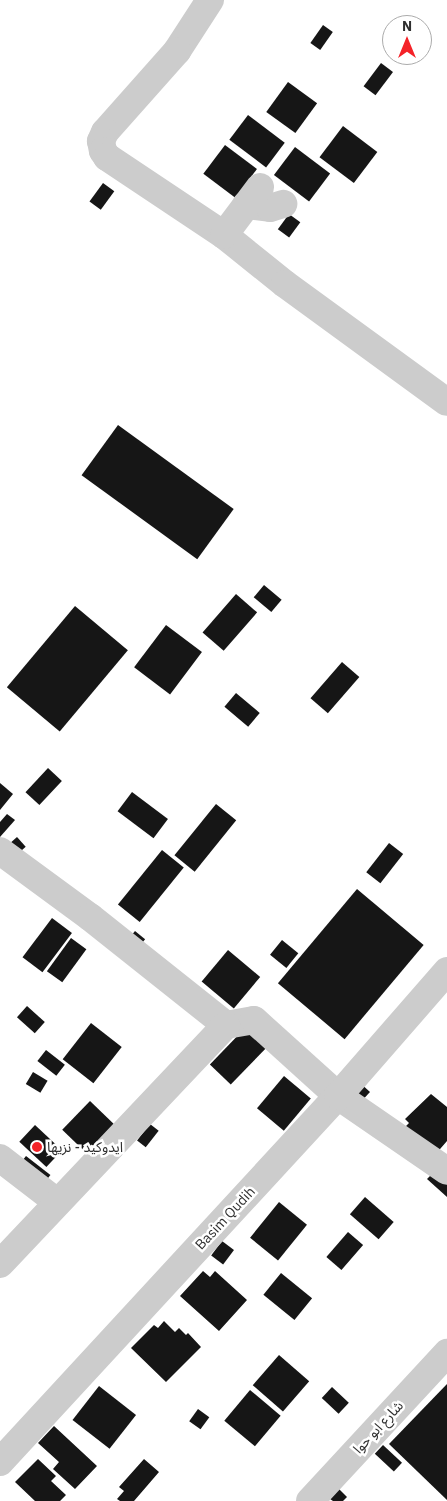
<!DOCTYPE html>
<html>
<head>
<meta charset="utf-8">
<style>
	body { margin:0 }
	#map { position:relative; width:447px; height:1501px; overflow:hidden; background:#fff; font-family:"IBM Plex Sans","Noto Sans Arabic",sans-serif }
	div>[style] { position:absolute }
	.building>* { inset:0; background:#161616; transform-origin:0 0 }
	.minor>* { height:28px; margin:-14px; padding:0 14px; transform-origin:14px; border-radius:14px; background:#ccc }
	.dots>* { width:14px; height:14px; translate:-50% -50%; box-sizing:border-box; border:2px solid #fff; border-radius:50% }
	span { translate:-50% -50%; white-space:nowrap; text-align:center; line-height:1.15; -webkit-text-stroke:5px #fff; paint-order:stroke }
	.poi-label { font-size:14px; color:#2f2f2f }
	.left { translate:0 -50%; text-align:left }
	.street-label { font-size:14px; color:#2f2f2f }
	.north { position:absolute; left:382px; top:15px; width:50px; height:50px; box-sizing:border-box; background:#fff; border:1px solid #acacac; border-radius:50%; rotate:0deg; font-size:14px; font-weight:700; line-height:20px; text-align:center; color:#2f2f2f }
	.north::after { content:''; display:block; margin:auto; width:18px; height:22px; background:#f42329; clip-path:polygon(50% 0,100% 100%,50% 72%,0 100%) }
</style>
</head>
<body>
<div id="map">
	<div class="building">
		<i style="left:323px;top:25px;width:12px;height:22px;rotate:35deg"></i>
		<i style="left:381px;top:63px;width:15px;height:29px;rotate:37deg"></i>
		<i style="left:288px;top:82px;width:36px;height:37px;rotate:36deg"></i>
		<i style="left:248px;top:115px;width:46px;height:31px;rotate:37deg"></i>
		<i style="left:343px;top:126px;width:43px;height:39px;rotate:37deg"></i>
		<i style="left:225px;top:145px;width:40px;height:36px;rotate:37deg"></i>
		<i style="left:295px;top:147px;width:44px;height:35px;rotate:37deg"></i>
		<i style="left:103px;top:183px;width:14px;height:23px;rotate:36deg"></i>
		<i style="left:289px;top:214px;width:14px;height:19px;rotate:36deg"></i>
		<i style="left:118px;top:425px;width:143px;height:62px;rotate:36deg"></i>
		<i style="left:264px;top:585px;width:23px;height:16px;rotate:40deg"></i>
		<i style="left:236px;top:594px;width:28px;height:51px;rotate:41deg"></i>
		<i style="left:75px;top:606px;width:69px;height:106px;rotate:40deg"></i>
		<i style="left:166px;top:625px;width:45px;height:53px;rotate:37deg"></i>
		<i style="left:342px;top:662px;width:23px;height:48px;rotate:41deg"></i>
		<i style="left:236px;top:693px;width:31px;height:18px;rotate:40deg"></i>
		<i style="left:48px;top:768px;width:19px;height:33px;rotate:43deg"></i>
		<i style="clip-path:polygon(0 783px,13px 794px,0 810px)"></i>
		<i style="left:132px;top:792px;width:45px;height:24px;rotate:37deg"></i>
		<i style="left:216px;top:804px;width:26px;height:66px;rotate:39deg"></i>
		<i style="clip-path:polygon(7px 814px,15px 820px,0 837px,0 822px)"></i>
		<i style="left:17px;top:837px;width:13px;height:14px;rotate:48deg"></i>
		<i style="left:389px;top:843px;width:18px;height:37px;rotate:38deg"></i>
		<i style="left:162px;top:850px;width:28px;height:70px;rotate:39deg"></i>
		<i style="left:357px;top:889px;width:87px;height:123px;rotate:40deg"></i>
		<i style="left:52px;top:918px;width:25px;height:49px;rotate:37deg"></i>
		<i style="left:135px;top:931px;width:13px;height:13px;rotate:39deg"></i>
		<i style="left:71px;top:938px;width:19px;height:41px;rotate:36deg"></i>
		<i style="left:282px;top:940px;width:21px;height:19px;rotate:39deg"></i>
		<i style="left:228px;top:950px;width:42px;height:41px;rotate:40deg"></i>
		<i style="left:27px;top:1006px;width:24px;height:15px;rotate:42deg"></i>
		<i style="left:91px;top:1023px;width:39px;height:46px;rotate:38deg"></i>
		<i style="left:246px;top:1027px;width:29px;height:52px;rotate:44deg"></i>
		<i style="left:46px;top:1050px;width:24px;height:14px;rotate:38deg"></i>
		<i style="left:33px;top:1072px;width:17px;height:14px;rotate:31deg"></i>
		<i style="left:284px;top:1076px;width:35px;height:42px;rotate:40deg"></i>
		<i style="clip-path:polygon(359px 1082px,370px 1092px,357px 1106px)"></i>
		<i style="clip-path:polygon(431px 1094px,447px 1107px,447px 1141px,434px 1156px,404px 1128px,409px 1123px,405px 1119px)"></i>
		<i style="left:90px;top:1101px;width:40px;height:40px;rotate:44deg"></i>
		<i style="left:150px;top:1124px;width:11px;height:21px;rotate:38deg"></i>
		<i style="left:35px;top:1125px;width:37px;height:23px;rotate:43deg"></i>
		<i style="left:26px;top:1156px;width:31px;height:14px;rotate:38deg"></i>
		<i style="clip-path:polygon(436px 1170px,447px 1180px,447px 1197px,427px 1179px)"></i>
		<i style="left:365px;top:1197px;width:38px;height:23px;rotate:41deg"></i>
		<i style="left:279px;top:1202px;width:36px;height:46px;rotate:39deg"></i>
		<i style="left:348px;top:1232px;width:20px;height:33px;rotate:41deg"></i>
		<i style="left:222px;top:1241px;width:15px;height:18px;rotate:37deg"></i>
		<i style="clip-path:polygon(203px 1271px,210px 1277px,215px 1271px,247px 1300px,219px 1331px,180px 1296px)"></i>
		<i style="left:281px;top:1273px;width:40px;height:28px;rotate:39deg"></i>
		<i style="clip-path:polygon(164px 1321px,175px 1332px,179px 1328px,186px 1335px,188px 1333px,201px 1347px,166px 1382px,131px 1348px,154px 1325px,158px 1328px)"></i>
		<i style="left:279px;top:1355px;width:40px;height:40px;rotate:41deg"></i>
		<i style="clip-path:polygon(447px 1384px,447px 1500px,389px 1444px)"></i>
		<i style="left:99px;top:1386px;width:47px;height:43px;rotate:38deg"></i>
		<i style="left:332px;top:1387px;width:23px;height:15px;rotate:43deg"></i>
		<i style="left:250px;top:1390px;width:40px;height:40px;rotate:40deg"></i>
		<i style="left:198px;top:1409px;width:14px;height:15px;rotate:36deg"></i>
		<i style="clip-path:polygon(54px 1426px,97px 1466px,75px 1489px,53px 1469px,59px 1462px,38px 1443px)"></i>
		<i style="left:383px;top:1445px;width:26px;height:12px;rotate:43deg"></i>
		<i style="clip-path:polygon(38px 1459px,56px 1476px,51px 1481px,66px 1495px,60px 1501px,35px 1501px,15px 1482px)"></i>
		<i style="clip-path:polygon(144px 1459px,159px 1472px,134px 1501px,120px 1501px,117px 1499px,124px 1491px,119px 1487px)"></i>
		<i style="clip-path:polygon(339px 1489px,347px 1497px,343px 1501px,333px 1501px,330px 1499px)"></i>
	</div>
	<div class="minor">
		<i style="left:210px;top:0;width:61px;rotate:122.9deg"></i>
		<i style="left:177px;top:51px;width:108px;rotate:131.6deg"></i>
		<i style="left:105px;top:132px;width:10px;rotate:114deg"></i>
		<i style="left:101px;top:141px;width:10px;rotate:79deg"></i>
		<i style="left:103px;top:151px;width:7px;rotate:56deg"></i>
		<i style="left:107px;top:157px;width:141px;rotate:33.7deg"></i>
		<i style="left:224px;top:235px;width:78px;rotate:38.8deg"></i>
		<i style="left:285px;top:284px;width:200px;rotate:36.1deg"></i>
		<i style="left:246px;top:205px;width:24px;rotate:7deg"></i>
		<i style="left:270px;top:208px;width:14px;rotate:-17deg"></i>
		<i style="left:224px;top:235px;width:60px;rotate:-53.1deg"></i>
		<i style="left:0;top:851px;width:112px;rotate:36.3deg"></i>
		<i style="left:90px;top:917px;width:174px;rotate:38.5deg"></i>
		<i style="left:226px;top:1025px;width:28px;rotate:-10deg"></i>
		<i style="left:254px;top:1020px;width:113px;rotate:42.1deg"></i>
		<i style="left:338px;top:1096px;width:132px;rotate:34.5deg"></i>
		<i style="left:0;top:1158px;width:72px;rotate:37.7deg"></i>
		<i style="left:0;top:1264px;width:329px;rotate:-46.6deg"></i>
		<i style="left:0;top:1462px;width:498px;rotate:-47.3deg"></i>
		<i style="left:338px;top:1096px;width:166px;rotate:-48.9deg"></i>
		<i style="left:310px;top:1501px;width:202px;rotate:-47.2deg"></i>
	</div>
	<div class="dots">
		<i style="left:37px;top:1147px;background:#f42329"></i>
	</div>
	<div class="poi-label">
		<span class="left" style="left:47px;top:1147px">ايدوكيد - نزيها</span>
	</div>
	<div class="street-label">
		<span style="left:225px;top:1218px;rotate:-47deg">Basim Qudih</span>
		<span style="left:378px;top:1427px;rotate:-47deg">شارع ابو حوا</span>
	</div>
	<div class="north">N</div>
</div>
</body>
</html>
